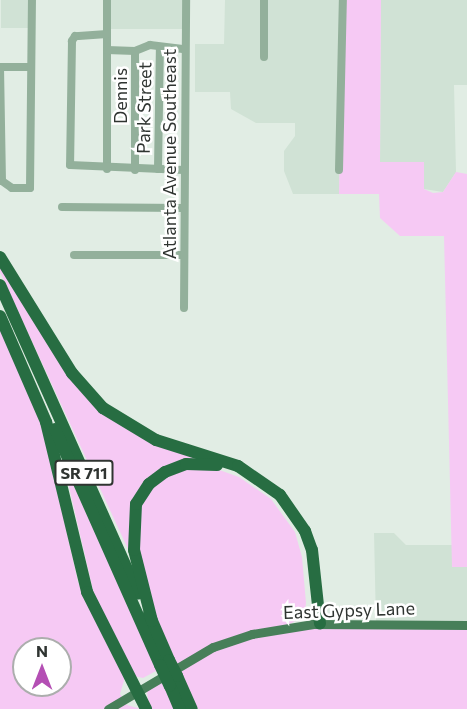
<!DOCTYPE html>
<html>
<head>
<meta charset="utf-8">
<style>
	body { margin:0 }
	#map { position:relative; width:467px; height:709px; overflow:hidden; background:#e1ede4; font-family:Commissioner,sans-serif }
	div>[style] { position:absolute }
	.built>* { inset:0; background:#d0e2d5; transform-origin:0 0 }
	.green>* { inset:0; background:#f6c9f4 }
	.minor>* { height:8px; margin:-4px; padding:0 4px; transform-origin:4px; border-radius:4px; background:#93b09b }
	.major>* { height:9px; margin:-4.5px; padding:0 4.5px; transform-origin:4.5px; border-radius:4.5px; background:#477f59 }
	.highway>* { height:12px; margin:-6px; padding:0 6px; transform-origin:6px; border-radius:6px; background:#276d42 }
	.highway-bridge>* { height:12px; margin:-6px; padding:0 6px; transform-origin:6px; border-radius:6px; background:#276d42 }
	span { translate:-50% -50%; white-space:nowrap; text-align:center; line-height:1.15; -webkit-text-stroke:5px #fff; paint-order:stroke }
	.shield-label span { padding:2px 4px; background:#fff; border:2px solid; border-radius:4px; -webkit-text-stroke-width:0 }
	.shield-label { font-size:16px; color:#2f3431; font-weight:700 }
	.street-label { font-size:18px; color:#2f3431 }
	.north { position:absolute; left:12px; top:637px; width:60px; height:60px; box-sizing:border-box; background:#fff; border:2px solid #acaead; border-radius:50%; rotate:0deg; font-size:16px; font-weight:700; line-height:24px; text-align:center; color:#2f3431 }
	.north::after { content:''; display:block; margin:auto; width:21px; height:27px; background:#b44fb4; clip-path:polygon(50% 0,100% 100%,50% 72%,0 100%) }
</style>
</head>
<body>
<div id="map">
	<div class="built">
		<i style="left:1px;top:0;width:31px;height:28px"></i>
		<i style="left:107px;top:0;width:79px;height:29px"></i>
		<i style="clip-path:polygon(225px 0,343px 0,339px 194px,293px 194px,284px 171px,284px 151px,295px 136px,295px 123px,256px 123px,231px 109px,230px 92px,195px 92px,195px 44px,224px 44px)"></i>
		<i style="clip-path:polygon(381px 0,467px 0,467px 85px,454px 85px,456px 172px,443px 192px,424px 189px,380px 163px)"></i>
		<i style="clip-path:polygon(374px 533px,394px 533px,406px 545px,452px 545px,452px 567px,467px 567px,467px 625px,376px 624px)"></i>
	</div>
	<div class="green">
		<i style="clip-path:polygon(343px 0,381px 0,380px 162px,424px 162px,424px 189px,433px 193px,443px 192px,456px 172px,467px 174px,467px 567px,452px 567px,444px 236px,400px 236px,380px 218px,379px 194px,339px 194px)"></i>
		<i style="clip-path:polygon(0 261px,61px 362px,113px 419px,205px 458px,139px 493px,133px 560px,0 272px)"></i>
		<i style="clip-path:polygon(evenodd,0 327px,42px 423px,78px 582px,125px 677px,120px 694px,127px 705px,141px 709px,0 709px,0 327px,24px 649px,60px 649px,60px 685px,24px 685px,24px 649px)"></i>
		<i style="clip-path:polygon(63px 461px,174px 709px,149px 709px,147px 690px,161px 682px,156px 671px,143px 678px,134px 676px,96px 603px)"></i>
		<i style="clip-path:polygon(211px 467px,239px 477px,271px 499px,295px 532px,302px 557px,306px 603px,304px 616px,290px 624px,467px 625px,467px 709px,198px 709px,158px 622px,136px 546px,137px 513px,149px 490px,177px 470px)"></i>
	</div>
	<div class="minor">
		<i style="left:107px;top:0;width:169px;rotate:90deg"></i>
		<i style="left:107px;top:34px;width:32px;rotate:176deg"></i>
		<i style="left:75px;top:36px;width:6px;rotate:121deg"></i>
		<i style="left:72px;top:41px;width:124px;rotate:90.9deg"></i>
		<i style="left:70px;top:165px;width:114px;rotate:2.5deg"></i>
		<i style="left:107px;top:50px;width:28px;rotate:2deg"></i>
		<i style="left:135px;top:51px;width:119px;rotate:90deg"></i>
		<i style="left:135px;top:51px;width:16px;rotate:-22deg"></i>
		<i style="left:150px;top:45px;width:35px;rotate:7deg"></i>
		<i style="left:264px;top:57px;width:57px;rotate:-90deg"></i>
		<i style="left:31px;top:67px;width:31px;rotate:180deg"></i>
		<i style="left:0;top:67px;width:114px;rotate:89deg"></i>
		<i style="left:2px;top:181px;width:12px;rotate:35deg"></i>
		<i style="left:12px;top:188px;width:18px"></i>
		<i style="left:30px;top:188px;width:188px;rotate:-89.4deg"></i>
		<i style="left:158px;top:169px;width:122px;rotate:-89.1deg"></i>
		<i style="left:339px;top:170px;width:170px;rotate:-88.7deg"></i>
		<i style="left:62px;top:207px;width:122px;rotate:0.5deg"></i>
		<i style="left:74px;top:255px;width:110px"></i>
		<i style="left:184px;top:308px;width:308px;rotate:-89.6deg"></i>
	</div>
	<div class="major">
		<i style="left:108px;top:709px;width:122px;rotate:-30.6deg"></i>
		<i style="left:213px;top:647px;width:41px;rotate:-18.4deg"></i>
		<i style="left:252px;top:634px;width:62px;rotate:-9.3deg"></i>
		<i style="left:313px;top:624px;width:154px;rotate:0.4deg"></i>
	</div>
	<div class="highway">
		<i style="left:0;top:257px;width:137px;rotate:58.2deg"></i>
		<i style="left:72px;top:373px;width:47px;rotate:48.5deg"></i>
		<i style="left:103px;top:408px;width:62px;rotate:31.1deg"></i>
		<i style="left:156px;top:440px;width:86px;rotate:17.6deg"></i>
		<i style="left:238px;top:466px;width:51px;rotate:34.6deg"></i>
		<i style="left:280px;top:495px;width:44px;rotate:55.2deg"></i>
		<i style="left:305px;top:531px;width:20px;rotate:70deg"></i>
		<i style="left:312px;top:550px;width:74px;rotate:83.8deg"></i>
		<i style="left:0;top:285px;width:338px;rotate:65.9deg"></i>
		<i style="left:0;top:316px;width:116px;rotate:66.5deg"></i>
		<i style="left:46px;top:422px;width:175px;rotate:76.4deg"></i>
		<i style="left:87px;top:592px;width:131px;rotate:63.2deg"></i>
		<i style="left:55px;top:429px;width:258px;rotate:66deg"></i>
		<i style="left:149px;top:614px;width:50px;rotate:66.5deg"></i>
		<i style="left:152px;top:621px;width:73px;rotate:-104.2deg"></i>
		<i style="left:134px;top:550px;width:46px;rotate:-87.5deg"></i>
		<i style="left:136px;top:504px;width:24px;rotate:-57deg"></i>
		<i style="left:149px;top:484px;width:20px;rotate:-37deg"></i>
		<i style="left:165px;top:472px;width:22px;rotate:-21deg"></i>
		<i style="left:186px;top:464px;width:31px;rotate:2deg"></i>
		<i style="left:177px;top:676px;width:36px;rotate:66deg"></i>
		<i style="left:170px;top:686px;width:25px;rotate:67deg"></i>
	</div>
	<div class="highway-bridge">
		<i style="left:169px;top:660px;width:18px;rotate:63deg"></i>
		<i style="left:160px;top:665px;width:23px;rotate:65deg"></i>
	</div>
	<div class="shield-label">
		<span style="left:84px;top:473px">SR 711</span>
	</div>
	<div class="street-label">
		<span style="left:120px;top:96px;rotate:-90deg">Dennis</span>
		<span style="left:144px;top:108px;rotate:-89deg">Park Street</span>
		<span style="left:169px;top:154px;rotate:-90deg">Atlanta Avenue Southeast</span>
		<span style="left:349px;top:610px;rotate:-2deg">East Gypsy Lane</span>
	</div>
	<div class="north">N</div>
</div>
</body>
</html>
